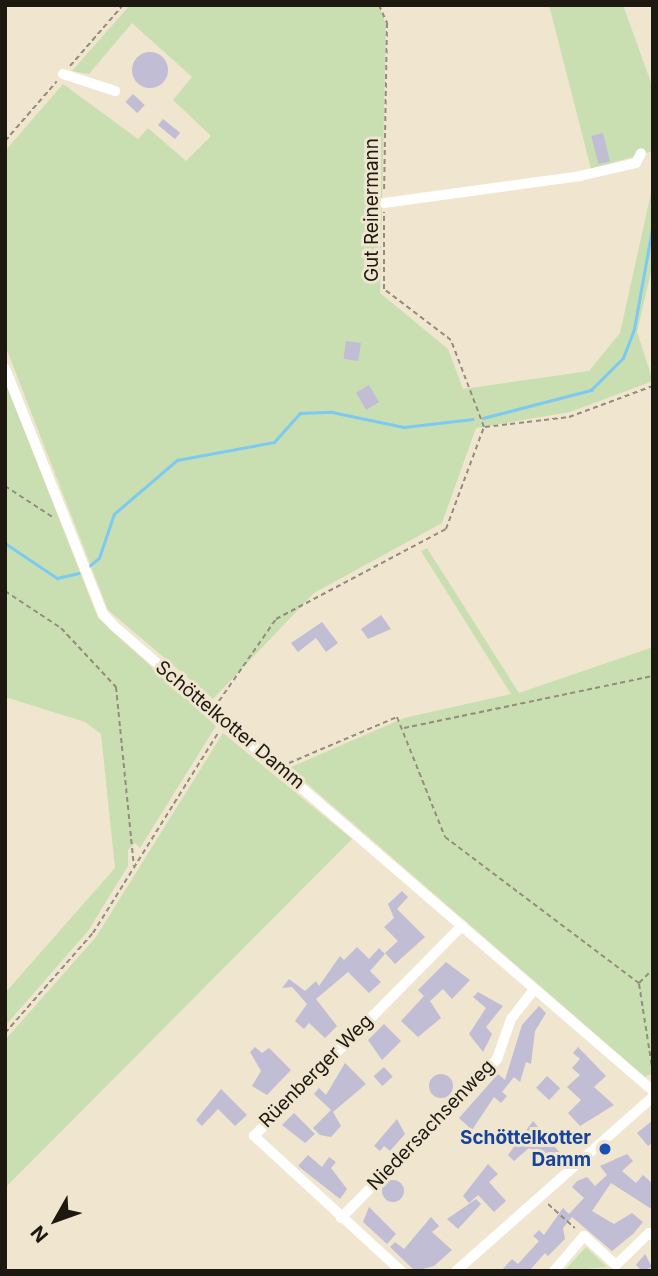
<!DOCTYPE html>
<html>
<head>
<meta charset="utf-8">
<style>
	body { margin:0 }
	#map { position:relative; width:658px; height:1276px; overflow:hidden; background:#f0e5cf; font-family:Inter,sans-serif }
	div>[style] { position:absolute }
	.green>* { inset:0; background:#c9dfb1 }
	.stream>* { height:2.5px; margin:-1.25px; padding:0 1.25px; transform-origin:1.25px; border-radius:1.25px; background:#7cc9f2 }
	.building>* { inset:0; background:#c1bdd4; transform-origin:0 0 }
	.round { border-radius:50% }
	.path>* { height:2px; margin-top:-1px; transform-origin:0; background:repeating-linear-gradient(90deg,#948c7c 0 5px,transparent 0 8.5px) }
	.minor>* { height:10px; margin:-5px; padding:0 5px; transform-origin:5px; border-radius:5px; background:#fff }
	.dots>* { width:19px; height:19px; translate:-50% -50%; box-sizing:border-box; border:4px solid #f0e5cf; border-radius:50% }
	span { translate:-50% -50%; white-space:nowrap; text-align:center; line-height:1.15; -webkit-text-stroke:6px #f0e5cf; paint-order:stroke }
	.street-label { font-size:19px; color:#1d1911 }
	.transit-label { font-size:19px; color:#164399; font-weight:700 }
	.right { translate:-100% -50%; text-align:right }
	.frame { position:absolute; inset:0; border:7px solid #1d1911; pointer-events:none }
	.north { position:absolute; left:21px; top:1185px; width:70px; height:70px; -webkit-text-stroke:5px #f0e5cf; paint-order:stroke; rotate:230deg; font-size:19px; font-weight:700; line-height:28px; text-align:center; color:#1d1911 }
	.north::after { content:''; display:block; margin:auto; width:24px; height:32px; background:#1d1911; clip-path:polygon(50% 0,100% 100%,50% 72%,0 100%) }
</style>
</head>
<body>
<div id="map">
	<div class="green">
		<i style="clip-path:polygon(130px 5px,379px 5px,386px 25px,380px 293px,448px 349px,463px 389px,589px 371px,620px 333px,653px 184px,653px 263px,637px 332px,653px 381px,570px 412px,476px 428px,442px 523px,314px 593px,213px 699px,108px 610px,5px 345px,5px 151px,63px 84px,138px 139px,148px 128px,186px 161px,211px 136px,173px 100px,192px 77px,132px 23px,89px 74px,72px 71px)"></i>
		<i style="clip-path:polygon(549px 5px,623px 5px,653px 88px,653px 151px,591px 169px)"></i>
		<i style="clip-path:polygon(5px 381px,98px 618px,216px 726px,140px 848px,135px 843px,128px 850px,128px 866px,88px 931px,5px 1026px,5px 993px,115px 868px,101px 734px,85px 722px,5px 697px)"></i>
		<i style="clip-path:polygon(427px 548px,519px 693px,653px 647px,653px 1073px,645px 1077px,289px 768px,404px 718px,511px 694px,421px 551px)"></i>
		<i style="clip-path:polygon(223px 733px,352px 839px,5px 1188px,5px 1040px,96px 937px)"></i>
		<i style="clip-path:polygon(586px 1247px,607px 1267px,565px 1271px,565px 1270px)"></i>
	</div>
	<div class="stream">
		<i style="left:483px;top:418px;width:112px;rotate:-14.5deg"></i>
		<i style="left:591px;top:390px;width:45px;rotate:-45deg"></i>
		<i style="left:623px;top:358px;width:31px;rotate:-69deg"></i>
		<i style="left:634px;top:329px;width:108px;rotate:-79.8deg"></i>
		<i style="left:5px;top:543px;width:63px;rotate:33.9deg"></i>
		<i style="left:57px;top:578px;width:22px;rotate:-13deg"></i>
		<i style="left:88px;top:567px;width:14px;rotate:-39deg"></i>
		<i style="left:99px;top:558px;width:46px;rotate:-71.2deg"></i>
		<i style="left:114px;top:514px;width:83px;rotate:-40.6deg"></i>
		<i style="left:177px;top:460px;width:99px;rotate:-10.5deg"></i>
		<i style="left:274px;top:442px;width:39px;rotate:-48deg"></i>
		<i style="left:300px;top:413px;width:32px;rotate:-2deg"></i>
		<i style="left:332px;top:412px;width:74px;rotate:11.8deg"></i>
		<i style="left:404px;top:427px;width:69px;rotate:-6.6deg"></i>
	</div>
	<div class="building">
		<i class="round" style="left:132px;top:52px;width:36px;height:36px"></i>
		<i style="left:133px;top:94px;width:16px;height:11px;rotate:43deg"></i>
		<i style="left:163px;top:119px;width:22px;height:8px;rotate:39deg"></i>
		<i style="left:603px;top:133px;width:29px;height:12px;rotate:76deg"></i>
		<i style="left:346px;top:341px;width:15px;height:18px;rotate:8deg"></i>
		<i style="left:369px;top:385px;width:20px;height:15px;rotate:60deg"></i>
		<i style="clip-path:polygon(381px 615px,391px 629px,368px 639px,361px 629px)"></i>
		<i style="clip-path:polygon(322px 622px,338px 643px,326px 652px,316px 638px,298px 652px,291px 643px)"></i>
		<i style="clip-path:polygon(402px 891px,408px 897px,397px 909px,425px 937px,395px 964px,385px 953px,398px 941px,384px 927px,394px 918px,388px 904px)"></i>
		<i style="clip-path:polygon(357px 947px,369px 959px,379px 948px,385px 954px,370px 971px,381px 982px,369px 993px,348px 972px,316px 999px,337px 1026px,325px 1038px,309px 1023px,304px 1029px,295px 1021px,307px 1004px,292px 987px,282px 988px,289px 979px,305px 991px,316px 981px,319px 986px,340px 956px,344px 960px)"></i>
		<i style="clip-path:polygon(446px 962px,470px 980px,452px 999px,443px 989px,430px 1001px,441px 1018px,418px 1037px,401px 1021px,424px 996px,418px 990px)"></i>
		<i style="clip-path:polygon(478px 992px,503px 1006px,486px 1027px,492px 1034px,483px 1052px,469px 1034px,486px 1008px,473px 997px)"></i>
		<i style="clip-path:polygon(539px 1006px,546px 1013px,535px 1031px,531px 1064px,526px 1062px,520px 1082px,514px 1077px,502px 1092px,507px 1096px,501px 1103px,494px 1097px,472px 1130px,459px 1118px,498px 1074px,505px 1080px,522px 1025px)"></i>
		<i style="clip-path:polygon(384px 1024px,401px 1041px,382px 1060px,368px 1040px)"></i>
		<i style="clip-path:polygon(255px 1047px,262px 1053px,269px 1048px,291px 1070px,267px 1095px,252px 1086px,261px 1071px,250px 1052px)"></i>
		<i style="clip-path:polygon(578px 1047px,606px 1076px,594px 1087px,614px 1105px,580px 1126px,568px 1113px,581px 1100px,567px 1087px,580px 1075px,572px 1068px,580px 1059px,573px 1053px)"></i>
		<i style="clip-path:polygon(345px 1063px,366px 1084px,333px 1112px,341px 1126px,331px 1137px,320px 1135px,313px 1128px,331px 1110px,314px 1094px,319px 1088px,326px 1095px)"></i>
		<i style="left:384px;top:1067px;width:13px;height:14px;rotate:48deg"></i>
		<i class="round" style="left:429px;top:1074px;width:24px;height:24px"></i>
		<i style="left:547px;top:1076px;width:18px;height:16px;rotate:43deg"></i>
		<i style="clip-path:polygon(221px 1089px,247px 1115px,235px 1126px,218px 1109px,202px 1126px,196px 1120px)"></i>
		<i style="clip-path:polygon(294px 1113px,315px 1134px,305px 1143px,282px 1125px)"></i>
		<i style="clip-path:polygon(397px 1119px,405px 1134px,390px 1151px,384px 1146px,380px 1151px,374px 1146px)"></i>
		<i style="clip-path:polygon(653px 1120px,653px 1142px,648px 1146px,637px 1133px)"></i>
		<i style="clip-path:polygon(533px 1121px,560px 1153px,547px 1163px,529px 1148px,514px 1161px,508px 1155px)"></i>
		<i style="clip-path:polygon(627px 1154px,633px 1161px,622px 1171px,636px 1183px,643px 1175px,653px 1184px,653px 1210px,611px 1183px,592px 1211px,614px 1224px,632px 1213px,643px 1222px,633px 1234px,612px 1251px,572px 1217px,563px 1228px,565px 1239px,548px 1256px,545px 1253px,529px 1271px,501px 1271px,512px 1259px,518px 1264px,539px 1241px,533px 1236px,539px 1230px,544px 1235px,563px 1208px,569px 1214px,584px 1198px,572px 1187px,577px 1181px,587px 1177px,595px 1186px,607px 1175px,600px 1166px)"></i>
		<i style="clip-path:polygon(308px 1155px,322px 1167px,329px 1157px,336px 1162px,331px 1168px,347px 1189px,340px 1199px,298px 1166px)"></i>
		<i style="clip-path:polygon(488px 1164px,498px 1174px,489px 1182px,506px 1201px,494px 1212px,478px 1195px,469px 1203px,463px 1196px)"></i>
		<i class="round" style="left:382px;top:1180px;width:22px;height:22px"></i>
		<i style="clip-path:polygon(476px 1199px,481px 1204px,458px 1229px,447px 1219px)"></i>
		<i style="clip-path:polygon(369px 1207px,396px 1234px,387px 1244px,363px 1222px)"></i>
		<i style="clip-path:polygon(431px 1217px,439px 1226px,432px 1232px,452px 1250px,434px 1266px,415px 1271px,390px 1247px,395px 1242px,404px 1249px)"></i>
		<i style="clip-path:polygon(645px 1254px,652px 1267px,642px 1271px,636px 1265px)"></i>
	</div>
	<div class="path">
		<i style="left:379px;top:5px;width:20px;rotate:66deg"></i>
		<i style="left:387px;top:23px;width:169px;rotate:91deg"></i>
		<i style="left:70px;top:66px;width:81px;rotate:-49deg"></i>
		<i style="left:5px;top:141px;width:79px;rotate:-49.1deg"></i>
		<i style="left:485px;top:427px;width:85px;rotate:-6.8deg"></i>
		<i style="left:569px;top:417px;width:90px;rotate:-20.3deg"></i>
		<i style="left:5px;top:486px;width:59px;rotate:33.1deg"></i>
		<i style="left:5px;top:591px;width:67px;rotate:33.5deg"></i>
		<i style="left:61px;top:628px;width:81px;rotate:47deg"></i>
		<i style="left:116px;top:687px;width:180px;rotate:84.3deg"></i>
		<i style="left:219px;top:701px;width:100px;rotate:-55.2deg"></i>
		<i style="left:276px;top:619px;width:192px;rotate:-27.9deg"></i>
		<i style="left:446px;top:529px;width:109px;rotate:-69.6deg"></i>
		<i style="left:484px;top:427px;width:93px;rotate:-110.8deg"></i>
		<i style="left:451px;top:340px;width:84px;rotate:-142.7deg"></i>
		<i style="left:384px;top:289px;width:77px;rotate:-90deg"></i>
		<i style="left:404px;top:728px;width:254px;rotate:-11.8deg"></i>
		<i style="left:289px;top:763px;width:117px;rotate:-23.1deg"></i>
		<i style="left:397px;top:717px;width:129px;rotate:68.2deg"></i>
		<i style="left:445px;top:837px;width:243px;rotate:37deg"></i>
		<i style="left:639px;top:983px;width:20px;rotate:-45deg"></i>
		<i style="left:639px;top:984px;width:90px;rotate:81.1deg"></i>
		<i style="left:5px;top:1033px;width:133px;rotate:-48.7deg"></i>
		<i style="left:93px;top:933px;width:238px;rotate:-58deg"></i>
		<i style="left:548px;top:1204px;width:36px;rotate:42deg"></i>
	</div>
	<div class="minor">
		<i style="left:63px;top:74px;width:55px;rotate:18.1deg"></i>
		<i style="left:384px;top:203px;width:198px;rotate:-7.8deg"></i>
		<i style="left:580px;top:176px;width:57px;rotate:-13.1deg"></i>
		<i style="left:636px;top:163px;width:11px;rotate:-63deg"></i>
		<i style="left:5px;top:368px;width:265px;rotate:68.3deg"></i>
		<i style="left:103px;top:614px;width:16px;rotate:47deg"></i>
		<i style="left:114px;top:626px;width:712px;rotate:40.78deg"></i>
		<i style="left:341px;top:1218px;width:223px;rotate:-45.5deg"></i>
		<i style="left:497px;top:1059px;width:42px;rotate:-70.7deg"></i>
		<i style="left:511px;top:1019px;width:37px;rotate:-52deg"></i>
		<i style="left:401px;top:1271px;width:200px;rotate:-137.4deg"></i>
		<i style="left:254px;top:1136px;width:296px;rotate:-45.3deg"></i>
		<i style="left:456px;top:1271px;width:263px;rotate:-41.5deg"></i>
		<i style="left:554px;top:1271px;width:46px;rotate:-49.4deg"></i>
		<i style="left:584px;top:1236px;width:43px;rotate:42.2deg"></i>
		<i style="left:616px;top:1265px;width:46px;rotate:-44.1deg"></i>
		<i style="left:649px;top:1233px;width:5px;rotate:37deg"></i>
	</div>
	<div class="dots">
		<i style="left:605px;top:1149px;background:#1a4fb4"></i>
	</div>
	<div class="street-label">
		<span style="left:372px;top:210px;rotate:-90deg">Gut Reinermann</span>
		<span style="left:230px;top:725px;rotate:40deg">Schöttelkotter Damm</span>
		<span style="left:316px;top:1071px;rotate:-45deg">Rüenberger Weg</span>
		<span style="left:431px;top:1125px;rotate:-46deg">Niedersachsenweg</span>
	</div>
	<div class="transit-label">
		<span class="right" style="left:591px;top:1149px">Schöttelkotter<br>Damm</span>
	</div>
	<div class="frame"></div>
	<div class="north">N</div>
</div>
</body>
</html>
